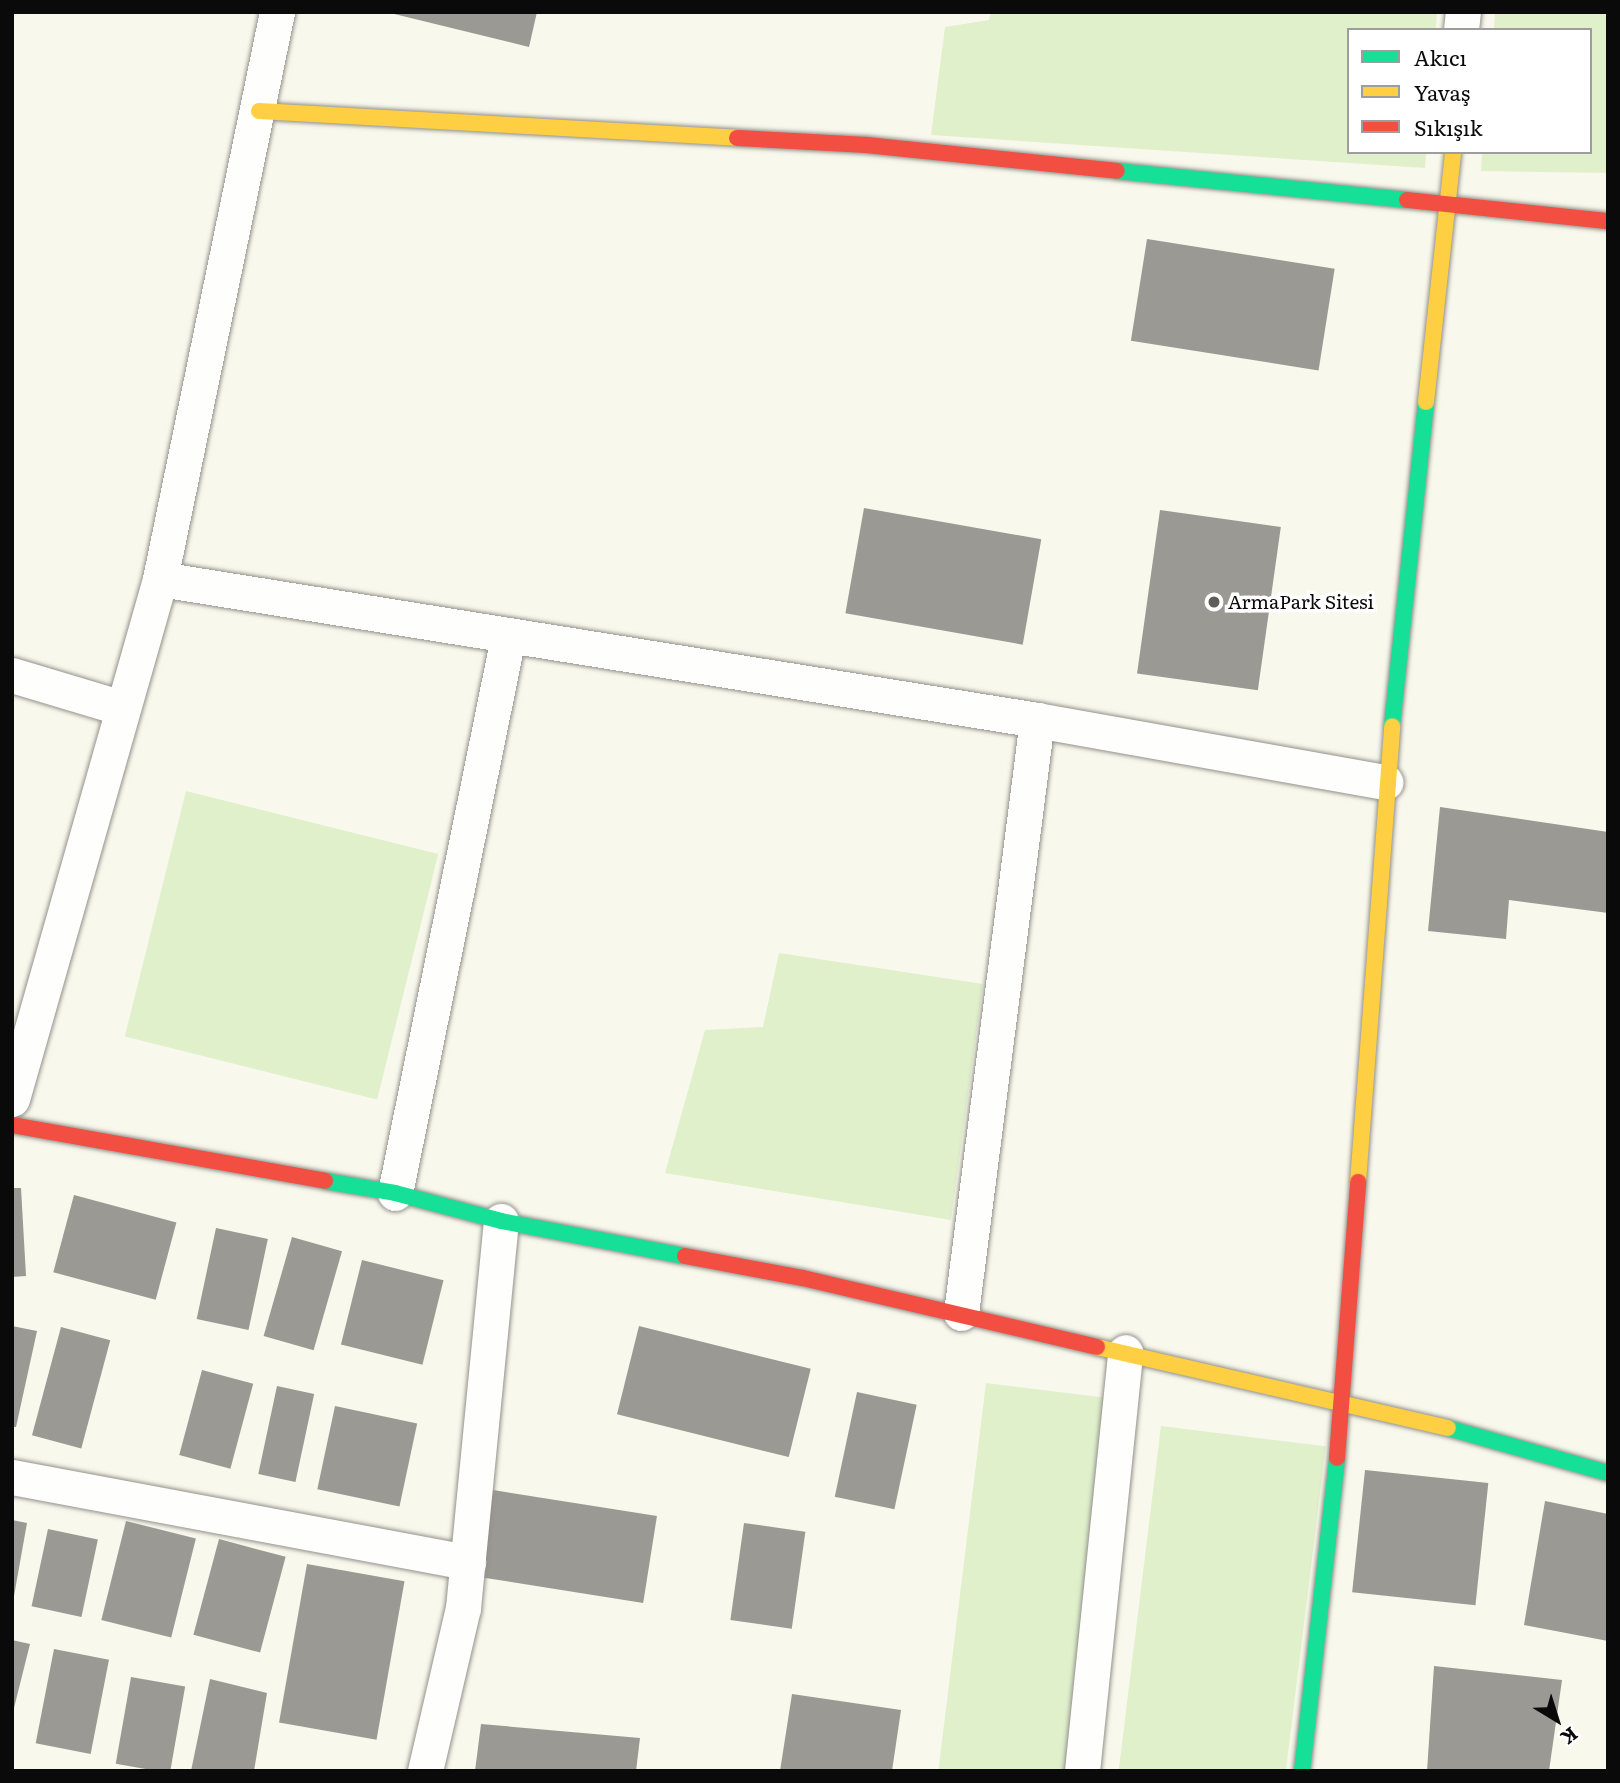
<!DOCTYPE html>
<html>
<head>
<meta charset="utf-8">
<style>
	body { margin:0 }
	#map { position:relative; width:1620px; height:1783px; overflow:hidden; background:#f9f8ec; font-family:Literata,serif }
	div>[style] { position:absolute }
	.green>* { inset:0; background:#dff0cb; transform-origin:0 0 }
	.building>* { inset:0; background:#9b9993; transform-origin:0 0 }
	.roads { filter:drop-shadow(0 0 2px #92918c) drop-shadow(0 0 2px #92918c) }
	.street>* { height:35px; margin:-17.5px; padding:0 17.5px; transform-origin:17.5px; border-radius:17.5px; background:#fefefc }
	.fast>* { height:16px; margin:-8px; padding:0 8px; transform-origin:8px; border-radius:8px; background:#16e098 }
	.slow>* { height:16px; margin:-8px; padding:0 8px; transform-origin:8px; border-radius:8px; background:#ffcf43 }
	.jam>* { height:16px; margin:-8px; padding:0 8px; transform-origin:8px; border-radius:8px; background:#f24e42 }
	.dots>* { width:19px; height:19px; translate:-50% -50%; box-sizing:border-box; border:4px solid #fff; border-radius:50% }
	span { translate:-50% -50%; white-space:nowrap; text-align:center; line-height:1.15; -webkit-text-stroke:7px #fff; paint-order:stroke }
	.poi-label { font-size:19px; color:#0a0a0a }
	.left { translate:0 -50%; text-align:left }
	.frame { position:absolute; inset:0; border:14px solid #0a0a0a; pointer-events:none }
	.legend { position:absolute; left:1347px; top:28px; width:245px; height:126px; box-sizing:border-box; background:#fff; border:2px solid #9d9d9d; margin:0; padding:9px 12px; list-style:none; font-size:21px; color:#0a0a0a }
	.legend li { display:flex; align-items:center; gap:14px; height:35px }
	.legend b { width:35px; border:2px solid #9d9d9d }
	.north { position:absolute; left:1522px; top:1685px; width:70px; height:70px; -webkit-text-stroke:5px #fff; paint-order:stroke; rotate:142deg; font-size:19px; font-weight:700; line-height:28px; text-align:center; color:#0a0a0a }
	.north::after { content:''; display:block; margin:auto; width:24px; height:32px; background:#0a0a0a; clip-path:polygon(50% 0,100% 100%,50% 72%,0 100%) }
</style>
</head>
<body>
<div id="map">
	<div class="green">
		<i style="clip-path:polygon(991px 12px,1437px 12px,1436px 30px,1349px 30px,1349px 152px,1426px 152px,1425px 168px,931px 135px,945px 27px,989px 20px)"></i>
		<i style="clip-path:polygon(1495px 12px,1608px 12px,1608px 173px,1481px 171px,1482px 152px,1590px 152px,1590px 30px,1494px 30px)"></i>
		<i style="left:186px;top:791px;width:260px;height:253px;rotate:14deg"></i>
		<i style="clip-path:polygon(779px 953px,983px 984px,951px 1220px,665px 1173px,705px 1030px,763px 1027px)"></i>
		<i style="left:986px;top:1383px;width:131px;height:391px;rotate:7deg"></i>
		<i style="left:1161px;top:1426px;width:166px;height:348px;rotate:7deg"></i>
	</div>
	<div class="building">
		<i style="clip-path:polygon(386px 12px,537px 12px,529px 47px)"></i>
		<i style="left:1147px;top:239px;width:190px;height:103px;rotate:9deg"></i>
		<i style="left:864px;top:508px;width:180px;height:107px;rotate:10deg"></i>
		<i style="left:1160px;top:510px;width:122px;height:165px;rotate:8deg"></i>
		<i style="clip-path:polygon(1440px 807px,1608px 832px,1608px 913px,1509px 900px,1506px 939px,1428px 931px)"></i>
		<i style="clip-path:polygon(12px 1188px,21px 1188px,26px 1276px,12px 1277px)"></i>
		<i style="left:74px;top:1195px;width:106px;height:80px;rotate:15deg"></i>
		<i style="left:216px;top:1228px;width:53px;height:93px;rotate:12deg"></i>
		<i style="left:292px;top:1237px;width:52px;height:103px;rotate:16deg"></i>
		<i style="left:362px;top:1260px;width:84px;height:87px;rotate:14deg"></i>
		<i style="clip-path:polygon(12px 1326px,37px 1331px,16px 1427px,12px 1427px)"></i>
		<i style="left:639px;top:1326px;width:177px;height:91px;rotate:14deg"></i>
		<i style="left:61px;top:1327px;width:51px;height:112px;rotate:15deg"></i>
		<i style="left:202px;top:1370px;width:53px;height:88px;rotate:15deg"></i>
		<i style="left:277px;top:1386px;width:38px;height:90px;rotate:12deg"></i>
		<i style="left:857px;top:1392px;width:61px;height:107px;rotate:12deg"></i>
		<i style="left:335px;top:1406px;width:84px;height:85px;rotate:12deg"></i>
		<i style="left:1365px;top:1470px;width:124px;height:123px;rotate:6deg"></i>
		<i style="left:493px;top:1490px;width:166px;height:88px;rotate:9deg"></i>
		<i style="clip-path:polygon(1545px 1501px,1608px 1514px,1608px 1641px,1524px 1625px)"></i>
		<i style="clip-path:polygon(12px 1520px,27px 1523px,14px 1596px,12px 1596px)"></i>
		<i style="left:126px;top:1521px;width:72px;height:102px;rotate:14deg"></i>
		<i style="left:744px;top:1523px;width:62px;height:98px;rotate:8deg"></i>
		<i style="left:48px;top:1529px;width:51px;height:79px;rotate:12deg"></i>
		<i style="left:219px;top:1539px;width:69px;height:99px;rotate:15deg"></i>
		<i style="left:307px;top:1564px;width:99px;height:161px;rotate:10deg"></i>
		<i style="clip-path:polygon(12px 1640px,30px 1644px,13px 1712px,12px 1712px)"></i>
		<i style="left:54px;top:1649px;width:56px;height:96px;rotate:11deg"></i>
		<i style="clip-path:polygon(1434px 1666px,1562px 1680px,1549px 1771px,1427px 1771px)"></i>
		<i style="left:131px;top:1677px;width:55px;height:88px;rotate:10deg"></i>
		<i style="clip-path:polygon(210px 1679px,267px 1693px,254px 1771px,191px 1771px)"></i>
		<i style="clip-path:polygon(792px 1694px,901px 1710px,892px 1771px,780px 1771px)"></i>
		<i style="clip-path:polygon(481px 1724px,640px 1738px,636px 1771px,475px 1771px)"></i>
	</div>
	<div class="roads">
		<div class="street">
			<i style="left:1461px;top:30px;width:18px;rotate:-84deg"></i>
			<i style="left:160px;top:579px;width:888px;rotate:9.13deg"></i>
			<i style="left:1037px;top:720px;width:354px;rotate:10.1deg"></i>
			<i style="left:12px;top:675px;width:115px;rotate:16.7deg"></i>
			<i style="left:12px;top:1099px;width:541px;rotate:-74.11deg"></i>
			<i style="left:160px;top:579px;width:579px;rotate:-78.34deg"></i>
			<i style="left:395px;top:1193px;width:567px;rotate:-78.51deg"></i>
			<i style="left:961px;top:1313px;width:598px;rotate:-82.7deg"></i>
			<i style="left:12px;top:1477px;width:464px;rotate:10.6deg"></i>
			<i style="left:425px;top:1771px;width:167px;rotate:-76.9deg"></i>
			<i style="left:463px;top:1608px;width:389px;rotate:-84.4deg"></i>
			<i style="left:1082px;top:1771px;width:421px;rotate:-84.1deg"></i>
		</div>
		<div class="fast">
			<i style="left:1117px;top:171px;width:291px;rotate:5.7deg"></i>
			<i style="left:1392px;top:726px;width:326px;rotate:-84deg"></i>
			<i style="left:325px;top:1181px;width:71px;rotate:9.7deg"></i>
			<i style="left:395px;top:1193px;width:110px;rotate:14.8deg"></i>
			<i style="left:501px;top:1221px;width:187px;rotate:10.8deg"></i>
			<i style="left:1448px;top:1428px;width:166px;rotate:15.7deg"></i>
			<i style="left:1302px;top:1771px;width:315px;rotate:-83.6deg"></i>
		</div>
		<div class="slow">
			<i style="left:259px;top:111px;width:479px;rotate:3.2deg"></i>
			<i style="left:1426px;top:402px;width:251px;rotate:-83.8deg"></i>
			<i style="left:1358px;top:1182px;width:457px;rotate:-85.7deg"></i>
			<i style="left:1097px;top:1347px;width:360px;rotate:13deg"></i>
		</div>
		<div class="jam">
			<i style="left:737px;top:138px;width:130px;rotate:3.1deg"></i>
			<i style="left:867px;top:145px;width:251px;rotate:5.9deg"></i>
			<i style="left:1407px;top:200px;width:202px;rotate:6deg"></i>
			<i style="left:12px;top:1125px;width:318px;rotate:10.1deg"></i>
			<i style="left:685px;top:1256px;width:120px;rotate:10.6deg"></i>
			<i style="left:803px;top:1278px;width:302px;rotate:13.2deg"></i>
			<i style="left:1337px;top:1458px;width:277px;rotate:-85.6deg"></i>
		</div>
	</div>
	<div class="dots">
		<i style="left:1214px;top:602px;background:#5e5d59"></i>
	</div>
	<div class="poi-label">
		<span class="left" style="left:1228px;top:602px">ArmaPark Sitesi</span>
	</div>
	<div class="frame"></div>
	<ul class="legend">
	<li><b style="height:9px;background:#16e098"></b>Akıcı</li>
	<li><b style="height:9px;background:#ffcf43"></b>Yavaş</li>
	<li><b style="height:9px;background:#f24e42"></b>Sıkışık</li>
	</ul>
	<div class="north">K</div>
</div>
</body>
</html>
